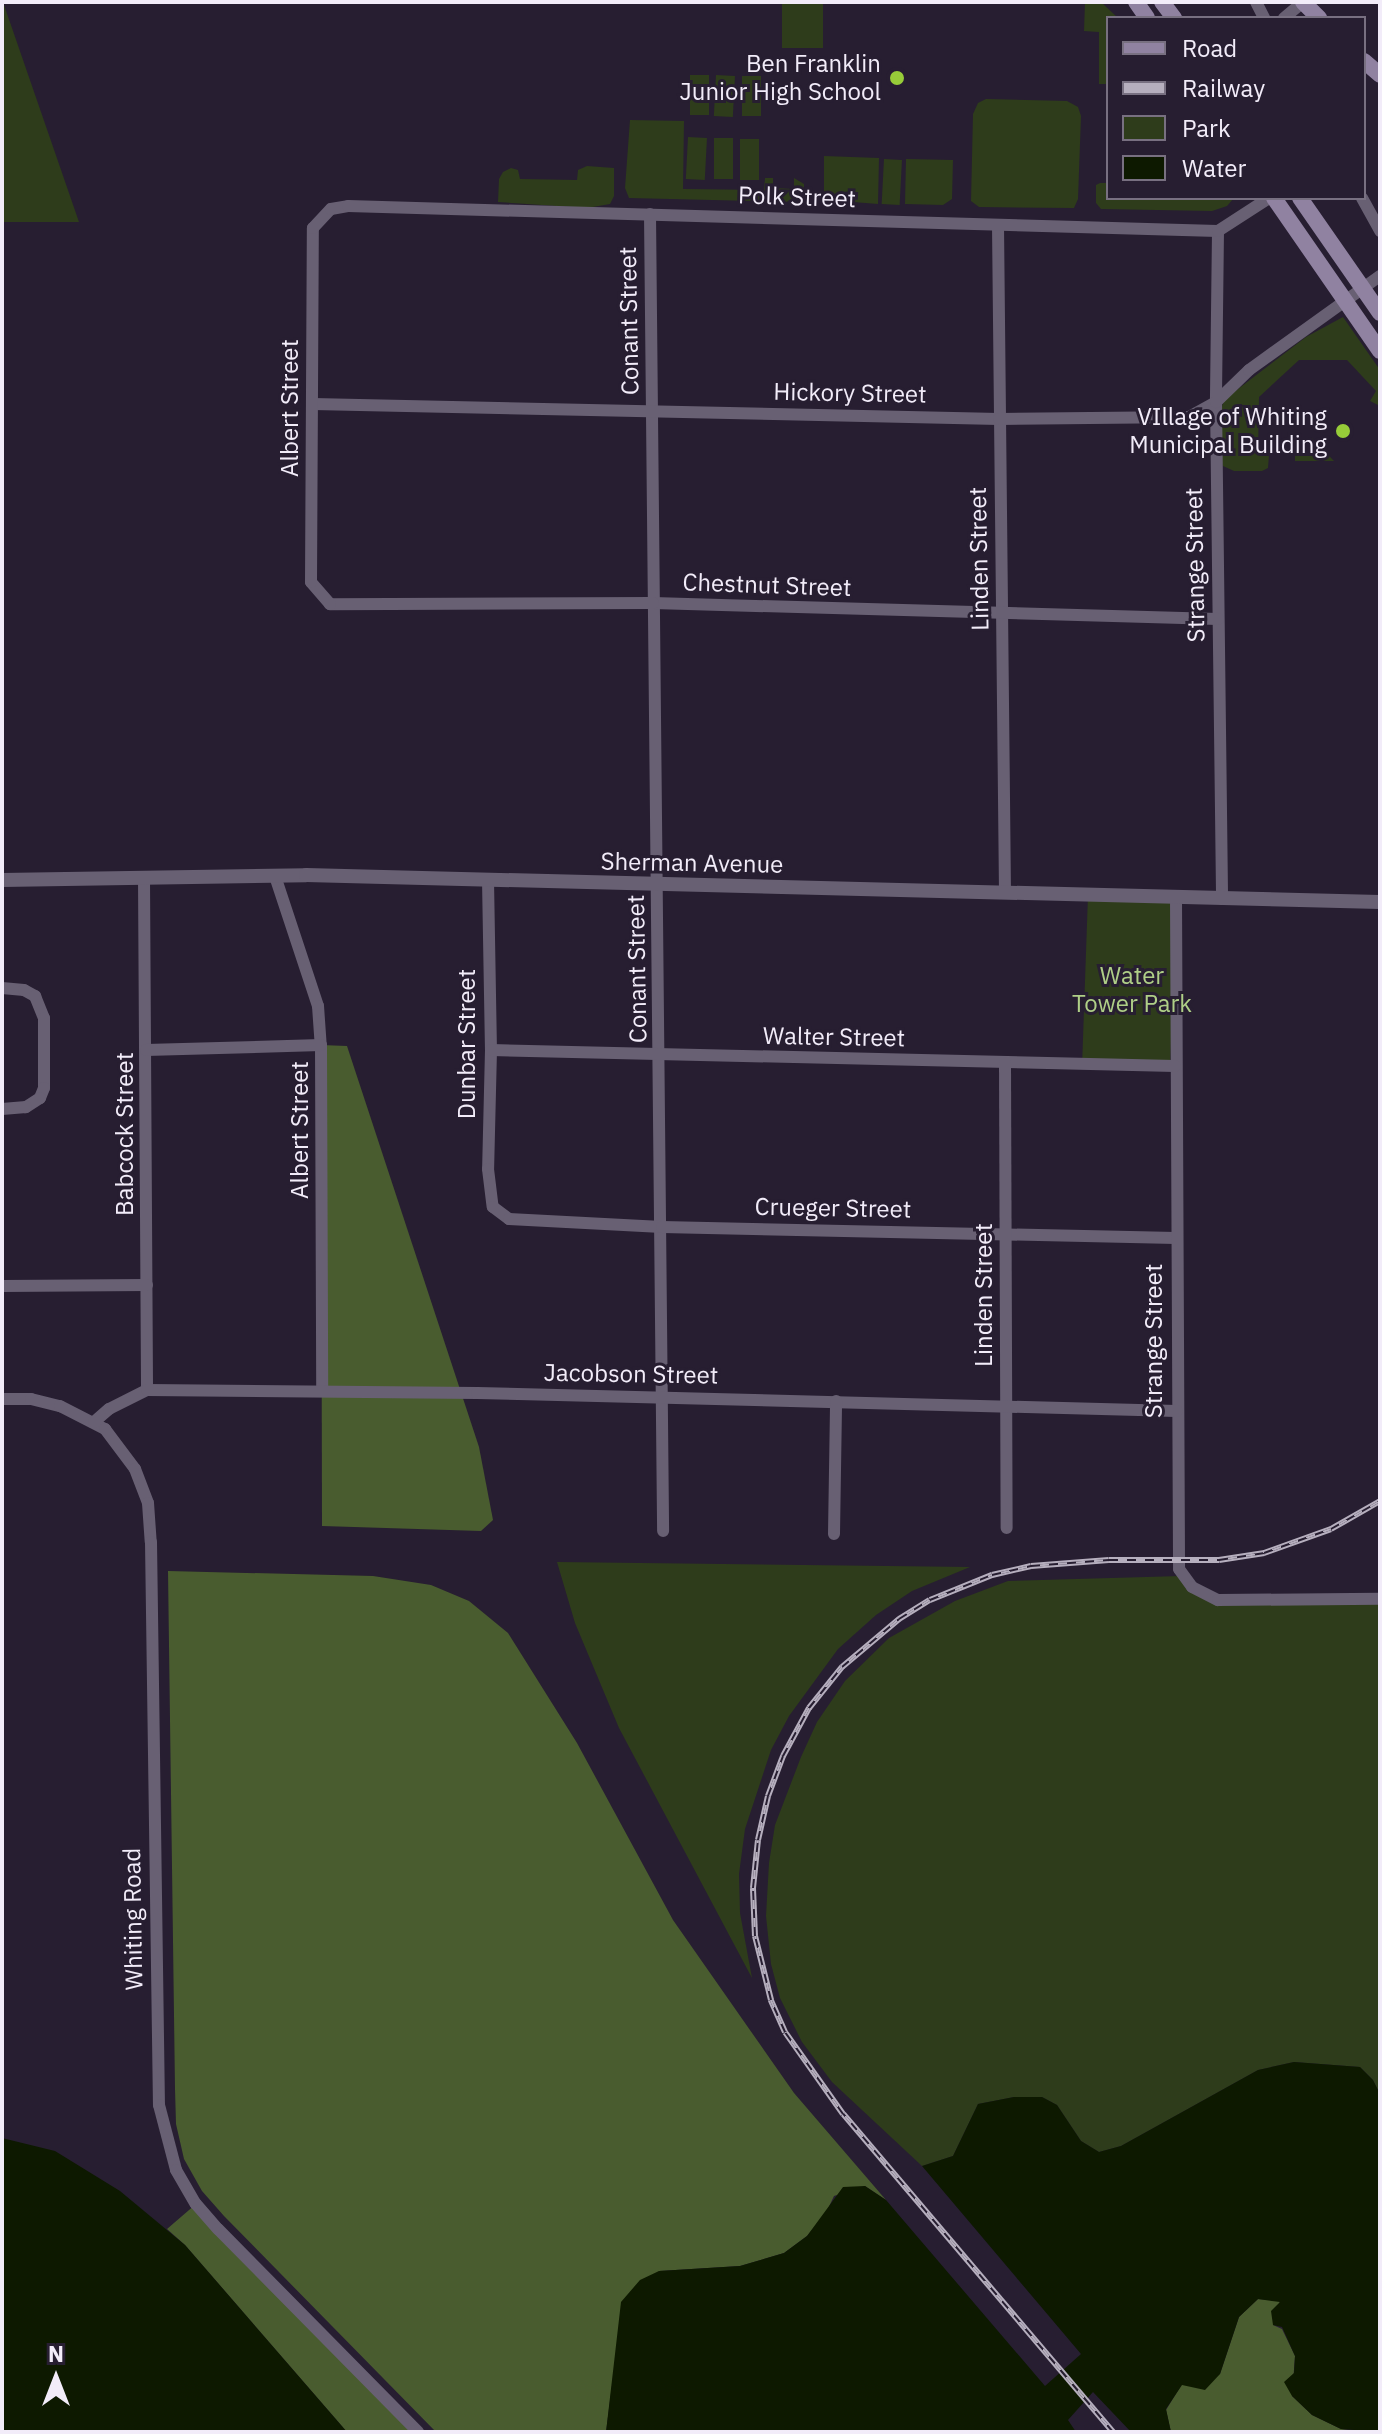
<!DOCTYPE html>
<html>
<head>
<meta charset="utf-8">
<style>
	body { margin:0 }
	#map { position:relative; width:1382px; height:2434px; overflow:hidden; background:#271e31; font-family:"IBM Plex Sans",sans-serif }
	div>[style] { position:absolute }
	.green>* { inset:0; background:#2e3c1b; transform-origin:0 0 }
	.forest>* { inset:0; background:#495c2f }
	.water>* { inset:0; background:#0d1900 }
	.minor>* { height:12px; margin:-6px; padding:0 6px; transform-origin:6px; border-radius:6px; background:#686073 }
	.tertiary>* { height:14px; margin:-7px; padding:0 7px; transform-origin:7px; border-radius:7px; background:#686073 }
	.secondary>* { height:16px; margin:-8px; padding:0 8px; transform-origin:8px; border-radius:8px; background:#9082a1 }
	.rail>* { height:6px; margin-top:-3px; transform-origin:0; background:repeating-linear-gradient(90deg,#271e31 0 9px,#b6afbe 0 18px); box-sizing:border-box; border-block:2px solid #b6afbe }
	.dots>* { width:22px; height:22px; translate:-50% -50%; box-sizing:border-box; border:4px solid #271e31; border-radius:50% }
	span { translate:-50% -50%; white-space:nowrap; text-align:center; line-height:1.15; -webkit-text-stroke:6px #271e31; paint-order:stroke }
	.poi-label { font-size:24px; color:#f2ecf9 }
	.right { translate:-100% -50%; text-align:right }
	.street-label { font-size:24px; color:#f2ecf9 }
	.park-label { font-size:24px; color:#afcf87 }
	.frame { position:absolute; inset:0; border:4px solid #f2ecf9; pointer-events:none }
	.legend { position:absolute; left:1106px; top:16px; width:260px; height:184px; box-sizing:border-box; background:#271e31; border:2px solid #787081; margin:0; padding:10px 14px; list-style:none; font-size:24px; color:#f2ecf9 }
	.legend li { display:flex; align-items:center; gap:16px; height:40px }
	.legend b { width:40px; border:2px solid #787081 }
	.north { position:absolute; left:16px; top:2338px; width:80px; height:80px; -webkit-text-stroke:6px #271e31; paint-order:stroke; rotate:0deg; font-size:22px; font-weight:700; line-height:32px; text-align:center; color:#f2ecf9 }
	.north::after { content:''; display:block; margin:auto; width:28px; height:36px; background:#f2ecf9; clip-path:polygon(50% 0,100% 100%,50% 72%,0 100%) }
</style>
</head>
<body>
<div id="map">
	<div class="green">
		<i style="clip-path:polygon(2px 2px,3px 2px,79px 222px,2px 222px)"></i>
		<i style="left:782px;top:2px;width:41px;height:46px"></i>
		<i style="clip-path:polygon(1085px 2px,1101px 2px,1118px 18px,1108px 18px,1108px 84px,1099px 84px,1099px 32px,1084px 31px)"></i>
		<i style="left:690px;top:75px;width:19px;height:40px"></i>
		<i style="left:716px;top:75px;width:19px;height:41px;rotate:3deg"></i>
		<i style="left:742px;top:76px;width:19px;height:40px"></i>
		<i style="clip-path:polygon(986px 99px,1067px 101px,1078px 107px,1081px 116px,1078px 199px,1074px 208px,979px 207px,971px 201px,973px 114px,978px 103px)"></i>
		<i style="clip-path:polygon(630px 120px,684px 121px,683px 189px,764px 190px,765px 178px,773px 178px,773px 188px,794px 189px,794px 178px,804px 184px,804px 197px,794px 202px,629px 198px,625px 188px)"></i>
		<i style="left:688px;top:137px;width:19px;height:42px;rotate:3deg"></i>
		<i style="left:714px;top:138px;width:19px;height:41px"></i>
		<i style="left:740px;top:139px;width:19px;height:41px"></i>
		<i style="clip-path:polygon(824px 156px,879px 158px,878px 204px,828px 200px,824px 192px)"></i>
		<i style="left:884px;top:159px;width:18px;height:45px;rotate:3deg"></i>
		<i style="clip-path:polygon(906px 159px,953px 160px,952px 199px,943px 205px,905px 204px)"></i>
		<i style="clip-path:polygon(587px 166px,614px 168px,614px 196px,610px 204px,587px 208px,498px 202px,499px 179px,503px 172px,511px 168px,518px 170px,520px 179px,577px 180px,578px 170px)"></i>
		<i style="clip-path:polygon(1100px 183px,1108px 183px,1108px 198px,1234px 198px,1227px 206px,1212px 211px,1101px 209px,1096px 203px,1096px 185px)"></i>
		<i style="clip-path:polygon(1343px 317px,1380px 370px,1380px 406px,1370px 401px,1376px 391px,1347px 360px,1299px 360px,1259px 397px,1258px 454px,1269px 455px,1268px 468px,1262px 471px,1234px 471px,1223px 466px,1220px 459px,1221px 408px,1225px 399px,1306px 337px)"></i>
		<i style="clip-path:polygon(1295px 437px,1312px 438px,1334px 461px,1295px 461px)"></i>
		<i style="left:1088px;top:895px;width:88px;height:169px;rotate:2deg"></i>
		<i style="clip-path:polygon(557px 1562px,970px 1567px,912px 1591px,876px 1615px,838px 1649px,789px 1716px,771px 1750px,745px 1829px,739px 1874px,740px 1913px,752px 1978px,619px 1728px,575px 1623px)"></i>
		<i style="clip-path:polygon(1181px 1576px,1206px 1596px,1380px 1599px,1380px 2094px,1373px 2080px,1360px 2067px,1294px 2062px,1258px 2070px,1121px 2146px,1099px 2152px,1081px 2141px,1057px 2105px,1042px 2097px,1014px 2097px,978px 2104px,953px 2156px,922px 2166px,832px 2082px,802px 2042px,780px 1998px,771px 1964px,766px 1916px,769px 1863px,775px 1825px,801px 1757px,817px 1722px,845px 1681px,889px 1638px,955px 1601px,1008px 1581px)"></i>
	</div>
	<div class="forest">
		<i style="clip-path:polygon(321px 1045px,347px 1046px,479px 1447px,493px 1520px,481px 1531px,322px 1526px)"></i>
		<i style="clip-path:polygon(168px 1571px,373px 1576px,431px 1585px,469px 1601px,508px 1633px,577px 1743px,673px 1920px,794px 2093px,886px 2200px,865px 2186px,834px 2196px,826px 2213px,807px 2236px,784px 2253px,740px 2266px,659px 2271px,614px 2370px,606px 2432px,436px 2432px,224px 2216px,202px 2191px,184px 2159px,176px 2124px,175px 2089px)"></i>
		<i style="clip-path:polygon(196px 2204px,418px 2432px,347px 2432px,185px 2245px,167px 2229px)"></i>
		<i style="clip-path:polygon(1258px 2299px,1280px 2301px,1273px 2325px,1282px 2329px,1295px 2356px,1292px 2396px,1312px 2415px,1341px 2429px,1363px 2432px,1171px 2432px,1166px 2410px,1182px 2384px,1220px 2374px,1239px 2317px)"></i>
	</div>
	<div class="water">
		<i style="clip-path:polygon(1294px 2062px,1360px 2067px,1373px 2080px,1380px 2094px,1380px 2432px,1341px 2429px,1312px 2415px,1292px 2396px,1284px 2382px,1294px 2373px,1295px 2356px,1282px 2327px,1273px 2325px,1271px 2311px,1280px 2302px,1258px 2299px,1239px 2317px,1220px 2374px,1205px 2390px,1182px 2385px,1166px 2409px,1171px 2432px,1131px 2432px,1093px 2392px,1068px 2420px,1076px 2432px,606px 2432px,621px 2302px,640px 2280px,659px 2271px,740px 2266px,784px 2253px,807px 2236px,843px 2187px,865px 2186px,886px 2200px,1045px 2386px,1081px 2354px,922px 2166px,953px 2156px,978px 2104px,1014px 2097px,1042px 2097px,1057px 2105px,1081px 2141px,1099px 2152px,1121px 2146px,1258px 2070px)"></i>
		<i style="clip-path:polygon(2px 2138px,55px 2151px,120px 2191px,185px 2245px,347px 2432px,2px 2432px)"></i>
	</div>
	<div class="minor">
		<i style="left:1256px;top:2px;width:18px;rotate:63deg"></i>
		<i style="left:1284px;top:18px;width:25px;rotate:-40deg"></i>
		<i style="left:1362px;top:198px;width:38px;rotate:61deg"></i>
		<i style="left:650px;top:214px;width:1317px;rotate:89.43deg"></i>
		<i style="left:998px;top:225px;width:667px;rotate:89.4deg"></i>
		<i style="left:1218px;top:231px;width:171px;rotate:90.7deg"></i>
		<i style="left:1216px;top:402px;width:497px;rotate:89.3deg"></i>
		<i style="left:313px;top:404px;width:686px;rotate:1.25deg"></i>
		<i style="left:999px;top:419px;width:190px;rotate:-0.6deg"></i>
		<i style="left:1189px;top:417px;width:31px;rotate:-29deg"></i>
		<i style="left:1216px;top:402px;width:46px;rotate:-44.1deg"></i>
		<i style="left:1249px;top:370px;width:161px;rotate:-35.7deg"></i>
		<i style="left:1218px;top:619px;width:565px;rotate:-178.38deg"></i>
		<i style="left:653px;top:603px;width:323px;rotate:179.8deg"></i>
		<i style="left:330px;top:604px;width:29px;rotate:-131deg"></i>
		<i style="left:311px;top:582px;width:354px;rotate:-89.7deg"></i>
		<i style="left:313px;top:228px;width:26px;rotate:-47deg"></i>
		<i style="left:331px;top:209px;width:17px;rotate:-10deg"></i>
		<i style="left:348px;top:206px;width:870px;rotate:1.65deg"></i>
		<i style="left:1218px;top:231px;width:61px;rotate:-32.9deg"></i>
		<i style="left:275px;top:876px;width:137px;rotate:71.7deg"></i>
		<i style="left:318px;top:1006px;width:39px;rotate:86deg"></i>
		<i style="left:321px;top:1045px;width:346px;rotate:89.8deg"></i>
		<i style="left:144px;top:878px;width:512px;rotate:89.66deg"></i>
		<i style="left:488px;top:880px;width:170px;rotate:89deg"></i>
		<i style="left:491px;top:1050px;width:119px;rotate:91.4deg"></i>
		<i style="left:488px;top:1169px;width:38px;rotate:83deg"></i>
		<i style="left:493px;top:1207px;width:20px;rotate:37deg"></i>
		<i style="left:509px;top:1219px;width:153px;rotate:3deg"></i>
		<i style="left:662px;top:1227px;width:514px;rotate:1.23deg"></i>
		<i style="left:1176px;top:898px;width:671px;rotate:89.74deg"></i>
		<i style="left:1179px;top:1569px;width:22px;rotate:54deg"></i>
		<i style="left:1192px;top:1587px;width:29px;rotate:27deg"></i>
		<i style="left:1218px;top:1600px;width:162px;rotate:-0.4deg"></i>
		<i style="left:2px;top:988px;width:22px;rotate:5deg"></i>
		<i style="left:24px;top:990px;width:13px;rotate:29deg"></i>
		<i style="left:35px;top:996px;width:24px;rotate:68deg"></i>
		<i style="left:44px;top:1018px;width:70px;rotate:90deg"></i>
		<i style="left:44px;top:1088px;width:11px;rotate:112deg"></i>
		<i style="left:40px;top:1098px;width:17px;rotate:147deg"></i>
		<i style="left:26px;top:1107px;width:24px;rotate:175deg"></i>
		<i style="left:146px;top:1050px;width:175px;rotate:-1.6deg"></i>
		<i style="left:491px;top:1050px;width:684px;rotate:1.34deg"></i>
		<i style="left:1005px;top:1063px;width:465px;rotate:89.8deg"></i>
		<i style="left:2px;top:1286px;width:145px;rotate:-0.4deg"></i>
		<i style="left:2px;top:1399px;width:29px"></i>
		<i style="left:31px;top:1399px;width:30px;rotate:14deg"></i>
		<i style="left:60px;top:1406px;width:51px;rotate:27.1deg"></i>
		<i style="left:105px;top:1429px;width:50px;rotate:53.1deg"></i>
		<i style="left:135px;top:1469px;width:36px;rotate:69deg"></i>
		<i style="left:148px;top:1503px;width:39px;rotate:86deg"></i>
		<i style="left:151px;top:1542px;width:563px;rotate:89.19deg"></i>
		<i style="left:159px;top:2105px;width:67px;rotate:75.3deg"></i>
		<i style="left:176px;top:2170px;width:39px;rotate:60deg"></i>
		<i style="left:196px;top:2204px;width:33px;rotate:49deg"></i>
		<i style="left:218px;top:2229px;width:285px;rotate:45.4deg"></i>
		<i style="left:94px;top:1422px;width:20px;rotate:-41deg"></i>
		<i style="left:109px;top:1409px;width:42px;rotate:-26.6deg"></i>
		<i style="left:147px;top:1390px;width:330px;rotate:0.5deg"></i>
		<i style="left:477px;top:1393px;width:700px;rotate:1.47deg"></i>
		<i style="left:834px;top:1534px;width:133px;rotate:-89.1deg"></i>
	</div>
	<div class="tertiary">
		<i style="left:2px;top:880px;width:304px;rotate:-0.9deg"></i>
		<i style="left:306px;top:875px;width:1074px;rotate:1.44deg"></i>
	</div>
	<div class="secondary">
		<i style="left:1136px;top:2px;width:19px;rotate:55deg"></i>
		<i style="left:1162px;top:2px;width:20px;rotate:53deg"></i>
		<i style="left:1303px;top:2px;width:23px;rotate:45deg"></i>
		<i style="left:1364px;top:61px;width:21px;rotate:41deg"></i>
		<i style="left:1274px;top:198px;width:186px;rotate:55.3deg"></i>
		<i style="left:1300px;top:198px;width:140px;rotate:55.2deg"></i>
	</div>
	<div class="rail">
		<i style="left:1113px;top:2432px;width:417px;rotate:-130.3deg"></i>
		<i style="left:843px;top:2114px;width:100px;rotate:-125.3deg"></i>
		<i style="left:785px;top:2032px;width:35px;rotate:-114deg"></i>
		<i style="left:771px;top:2000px;width:66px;rotate:-104deg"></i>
		<i style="left:755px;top:1936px;width:48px;rotate:-92.4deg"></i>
		<i style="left:753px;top:1888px;width:48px;rotate:-84.1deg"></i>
		<i style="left:758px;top:1840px;width:45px;rotate:-77.2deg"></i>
		<i style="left:768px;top:1796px;width:43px;rotate:-69.4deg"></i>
		<i style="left:783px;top:1756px;width:55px;rotate:-61.6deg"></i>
		<i style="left:809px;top:1708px;width:53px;rotate:-51.2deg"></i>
		<i style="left:842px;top:1667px;width:75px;rotate:-40.1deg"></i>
		<i style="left:899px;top:1619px;width:36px;rotate:-32deg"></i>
		<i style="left:930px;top:1600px;width:67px;rotate:-22deg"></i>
		<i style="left:992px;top:1575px;width:40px;rotate:-13deg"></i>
		<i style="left:1031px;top:1566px;width:78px;rotate:-4.4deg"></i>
		<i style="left:1109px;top:1560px;width:110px"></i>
		<i style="left:1219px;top:1560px;width:46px;rotate:-8.8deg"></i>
		<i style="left:1264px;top:1553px;width:71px;rotate:-19.7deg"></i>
		<i style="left:1331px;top:1529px;width:56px;rotate:-29.7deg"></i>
	</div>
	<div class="dots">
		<i style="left:897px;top:78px;background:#97cc39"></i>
		<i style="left:1343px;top:431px;background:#97cc39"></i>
	</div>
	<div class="poi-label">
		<span class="right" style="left:881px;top:78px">Ben Franklin<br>Junior High School</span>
		<span class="right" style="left:1327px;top:431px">VIllage of Whiting<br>Municipal Building</span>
	</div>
	<div class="street-label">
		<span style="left:797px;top:197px;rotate:2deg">Polk Street</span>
		<span style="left:629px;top:321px;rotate:-91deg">Conant Street</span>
		<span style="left:850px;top:393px;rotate:1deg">Hickory Street</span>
		<span style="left:290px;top:408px;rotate:-90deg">Albert Street</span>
		<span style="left:979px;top:559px;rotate:-91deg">Linden Street</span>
		<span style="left:1195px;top:565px;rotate:-91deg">Strange Street</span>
		<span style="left:767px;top:585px;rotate:2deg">Chestnut Street</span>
		<span style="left:692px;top:863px;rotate:1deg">Sherman Avenue</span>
		<span style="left:637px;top:969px;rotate:-91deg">Conant Street</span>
		<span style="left:834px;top:1037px;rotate:1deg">Walter Street</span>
		<span style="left:467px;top:1044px;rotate:-90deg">Dunbar Street</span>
		<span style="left:300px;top:1130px;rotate:-90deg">Albert Street</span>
		<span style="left:125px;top:1134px;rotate:-90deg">Babcock Street</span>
		<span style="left:833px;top:1208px;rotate:1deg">Crueger Street</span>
		<span style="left:984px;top:1295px;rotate:-90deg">Linden Street</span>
		<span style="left:1154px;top:1341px;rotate:-90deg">Strange Street</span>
		<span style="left:631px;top:1374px;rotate:1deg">Jacobson Street</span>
		<span style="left:133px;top:1919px;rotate:-91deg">Whiting Road</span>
	</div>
	<div class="park-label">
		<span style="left:1132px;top:990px">Water<br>Tower Park</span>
	</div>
	<div class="frame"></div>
	<ul class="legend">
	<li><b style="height:10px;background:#9082a1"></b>Road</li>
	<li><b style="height:10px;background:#b6afbe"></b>Railway</li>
	<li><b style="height:22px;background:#2e3c1b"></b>Park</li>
	<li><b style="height:22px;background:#0d1900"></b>Water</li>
	</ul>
	<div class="north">N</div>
</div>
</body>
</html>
